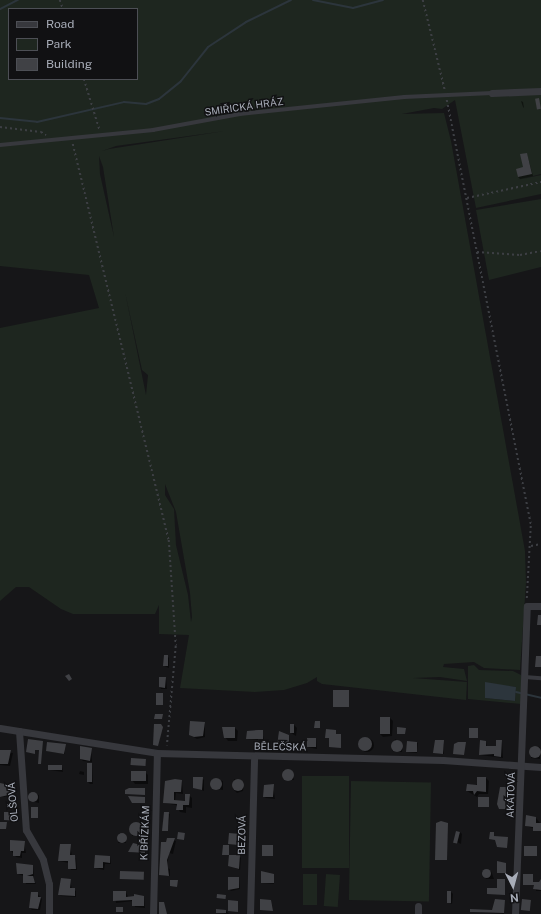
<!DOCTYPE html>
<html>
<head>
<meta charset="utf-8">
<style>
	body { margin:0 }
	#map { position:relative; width:541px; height:914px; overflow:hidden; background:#161618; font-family:"Public Sans",sans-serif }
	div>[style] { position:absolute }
	.green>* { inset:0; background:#1e261f; transform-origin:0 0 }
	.water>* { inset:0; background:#2c353c }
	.shadow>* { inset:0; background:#0007; transform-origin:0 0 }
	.round { border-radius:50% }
	.stream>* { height:2px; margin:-1px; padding:0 1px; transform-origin:1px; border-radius:1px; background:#2c353c }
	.building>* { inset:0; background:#404145; transform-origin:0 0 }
	.path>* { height:1.5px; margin-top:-0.75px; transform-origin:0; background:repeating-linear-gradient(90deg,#3d3f44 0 2px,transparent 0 5px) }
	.lane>* { height:3.5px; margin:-1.75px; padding:0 1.75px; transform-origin:1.75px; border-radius:1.75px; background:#37383d }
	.street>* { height:7px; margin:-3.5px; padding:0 3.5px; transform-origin:3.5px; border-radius:3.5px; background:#37383d }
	span { translate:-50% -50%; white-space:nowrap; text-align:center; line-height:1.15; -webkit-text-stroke:3px #111113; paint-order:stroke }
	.street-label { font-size:10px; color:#a8adb8 }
	.legend { position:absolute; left:8px; top:8px; width:130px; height:72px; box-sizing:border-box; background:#111113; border:1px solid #4d4f55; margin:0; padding:5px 7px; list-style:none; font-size:12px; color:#a8adb8 }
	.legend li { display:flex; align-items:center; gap:8px; height:20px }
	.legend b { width:20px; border:1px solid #4d4f55 }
	.north { position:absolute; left:493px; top:866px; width:40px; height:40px; -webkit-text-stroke:3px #111113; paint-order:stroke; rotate:174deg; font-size:11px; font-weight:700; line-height:16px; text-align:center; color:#a8adb8 }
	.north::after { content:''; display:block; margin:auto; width:14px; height:18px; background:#a8adb8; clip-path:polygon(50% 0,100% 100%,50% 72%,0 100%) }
</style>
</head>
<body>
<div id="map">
	<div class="green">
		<i style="clip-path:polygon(evenodd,0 0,541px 0,541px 174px,517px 180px,541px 175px,541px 194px,476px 208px,455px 100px,442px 109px,434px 108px,402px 114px,444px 113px,451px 141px,525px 551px,526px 583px,520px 670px,484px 668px,474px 662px,444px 664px,443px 667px,464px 669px,467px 681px,440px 677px,413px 678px,467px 682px,466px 700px,322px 684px,317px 681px,317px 677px,307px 683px,284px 690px,255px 692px,180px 688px,189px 635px,159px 634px,159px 605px,155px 614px,73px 614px,61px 609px,29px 587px,16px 587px,0 601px,0 328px,99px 308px,89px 275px,0 266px,0 0,9px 9px,137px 9px,137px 79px,9px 79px,9px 9px,0 0,225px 131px,109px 149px,102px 151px,116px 146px,225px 131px,0 0,99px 156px,103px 167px,114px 237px,100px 174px,99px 156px,0 0,125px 292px,142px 370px,148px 375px,146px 395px,125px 292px,0 0,165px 484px,176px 512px,190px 593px,192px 617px,191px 622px,188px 595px,176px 545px,174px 509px,165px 495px,165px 484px)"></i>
		<i style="clip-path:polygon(541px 199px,541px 267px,489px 280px,476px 210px)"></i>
		<i style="clip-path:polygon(evenodd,474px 665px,479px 670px,513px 671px,521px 675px,521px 704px,468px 699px,468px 666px,474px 665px,485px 683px,516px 687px,515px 701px,485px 698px,485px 683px)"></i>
		<i style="left:302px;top:776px;width:47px;height:92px"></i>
		<i style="left:351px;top:781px;width:80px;height:119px;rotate:1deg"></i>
		<i style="left:303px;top:874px;width:14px;height:31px"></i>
		<i style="left:326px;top:874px;width:14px;height:32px;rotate:4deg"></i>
	</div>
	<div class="water">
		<i style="clip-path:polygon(485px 682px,516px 687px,515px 701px,485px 698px)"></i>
	</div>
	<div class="shadow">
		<i style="clip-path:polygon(521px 101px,523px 102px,524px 108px,523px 107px)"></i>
		<i style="clip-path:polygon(527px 154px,533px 176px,520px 179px,518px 177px,524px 168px)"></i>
		<i style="clip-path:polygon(167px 656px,169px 658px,169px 668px,164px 666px)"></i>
		<i style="clip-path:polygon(166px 678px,167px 689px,161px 689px,160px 687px)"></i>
		<i style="clip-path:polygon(390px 718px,393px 721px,392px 736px,383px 737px,380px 734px)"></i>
		<i style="clip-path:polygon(205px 723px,205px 737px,197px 739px,190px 735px)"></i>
		<i style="clip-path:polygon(294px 725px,297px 728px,296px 736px,291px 733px)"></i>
		<i style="clip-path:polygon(235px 728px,238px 731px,237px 741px,228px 741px,225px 737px)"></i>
		<i style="clip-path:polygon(262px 731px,264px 740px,258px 737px,258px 740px,247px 739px)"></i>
		<i style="clip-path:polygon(289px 736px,290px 747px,280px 747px,278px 745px)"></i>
		<i class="round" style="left:360px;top:738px;width:14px;height:14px"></i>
		<i style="clip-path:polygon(316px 739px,317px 749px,307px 747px)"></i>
		<i style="clip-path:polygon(395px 739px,403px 744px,402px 752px,392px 751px)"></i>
		<i style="clip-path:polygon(436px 741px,444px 742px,444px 754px,434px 753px)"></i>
		<i style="clip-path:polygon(502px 741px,503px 758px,480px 755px,486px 742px,487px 747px,497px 747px)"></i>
		<i style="left:408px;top:742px;width:10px;height:10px;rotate:6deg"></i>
		<i style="clip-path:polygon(65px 745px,65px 754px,47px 751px)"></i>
		<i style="clip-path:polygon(532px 746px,540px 747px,540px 759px,531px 758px)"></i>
		<i style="clip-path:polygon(91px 749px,92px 762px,83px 761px,81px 759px)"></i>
		<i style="clip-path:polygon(0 751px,13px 753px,10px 766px,0 765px)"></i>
		<i style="clip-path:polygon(92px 764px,93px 784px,90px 784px,88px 782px)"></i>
		<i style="clip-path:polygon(62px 766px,63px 772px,50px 770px)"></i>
		<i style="clip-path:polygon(283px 770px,291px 770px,294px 780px,284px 780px)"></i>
		<i style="clip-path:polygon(80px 771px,84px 772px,84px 775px,79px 774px)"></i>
		<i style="clip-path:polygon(145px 772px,148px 775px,148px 784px,135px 784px,132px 780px)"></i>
		<i style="clip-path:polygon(202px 778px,204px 780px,204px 791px,194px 787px)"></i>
		<i style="clip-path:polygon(486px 778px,489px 781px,488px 794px,479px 794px,477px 797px,467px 791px)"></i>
		<i style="clip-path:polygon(212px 779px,223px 781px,223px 790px,212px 788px)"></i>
		<i style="clip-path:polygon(234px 779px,244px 782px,243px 791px,237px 793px,233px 789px)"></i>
		<i style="clip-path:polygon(182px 781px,183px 794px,176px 793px,175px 801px,186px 802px,189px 795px,192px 798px,192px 808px,186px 807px,186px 813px,180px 812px,176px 805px,164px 803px)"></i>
		<i style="clip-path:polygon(0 785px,13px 787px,15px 796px,0 797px)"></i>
		<i style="clip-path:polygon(273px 785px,275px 799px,266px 798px,264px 797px)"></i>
		<i style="clip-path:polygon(510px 788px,509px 809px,500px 809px,500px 808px)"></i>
		<i style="clip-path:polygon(30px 793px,39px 795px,39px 803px,30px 801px)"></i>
		<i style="clip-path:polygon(16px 813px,18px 822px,5px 820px)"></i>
		<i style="clip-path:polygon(165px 813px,170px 814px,168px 831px,164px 831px)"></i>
		<i style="clip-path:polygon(536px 818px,541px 824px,541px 831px,526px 826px)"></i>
		<i style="clip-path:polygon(131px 824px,142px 825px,144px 836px,132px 836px)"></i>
		<i style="clip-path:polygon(460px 832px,462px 834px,461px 844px,457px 842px)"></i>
		<i style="clip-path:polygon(119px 833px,126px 834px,126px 843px,118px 843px)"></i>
		<i style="clip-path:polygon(167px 839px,176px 841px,173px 854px,169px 853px,167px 868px,170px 869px,170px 876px,160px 875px)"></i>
		<i style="clip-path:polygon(24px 842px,26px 853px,22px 853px,22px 858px,16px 857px,11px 851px)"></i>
		<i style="clip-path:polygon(70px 845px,72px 856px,76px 858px,77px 870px,71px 870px,69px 863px,59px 861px)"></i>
		<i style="clip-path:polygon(144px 847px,146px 854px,129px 852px)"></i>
		<i style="clip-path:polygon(239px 856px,241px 858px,240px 870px,229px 865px)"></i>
		<i style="clip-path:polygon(110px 857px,111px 864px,105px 864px,104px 870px,95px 868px)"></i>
		<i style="clip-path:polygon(33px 866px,34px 876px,32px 877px,36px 884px,26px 884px,24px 876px,18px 874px)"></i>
		<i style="clip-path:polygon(482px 871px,491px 871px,494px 879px,486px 879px)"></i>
		<i style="clip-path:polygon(274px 875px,274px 884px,262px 883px)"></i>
		<i style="clip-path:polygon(533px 875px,533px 883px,540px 884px,541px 880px,541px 891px,536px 891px,535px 885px,524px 885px)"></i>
		<i style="clip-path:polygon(239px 878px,240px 889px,231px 891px,229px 889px)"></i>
		<i style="clip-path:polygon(70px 880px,72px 889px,76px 891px,76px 897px,61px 896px,59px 895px)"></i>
		<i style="clip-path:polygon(114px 892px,126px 892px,128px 897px,138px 895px,144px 897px,145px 908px,135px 907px,133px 901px,116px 903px)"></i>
		<i style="clip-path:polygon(451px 892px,453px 894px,452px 904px,448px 902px)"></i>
		<i style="clip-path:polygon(37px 893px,42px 899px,40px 910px,32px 910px,30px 908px)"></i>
		<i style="clip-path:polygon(504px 901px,504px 914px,471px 912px,471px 910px,493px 911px)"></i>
		<i style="clip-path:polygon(226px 911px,229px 914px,217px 913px)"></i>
	</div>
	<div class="stream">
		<i style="left:313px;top:0;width:41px;rotate:11.3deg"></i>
		<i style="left:353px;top:8px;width:31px;rotate:-15deg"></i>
		<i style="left:0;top:9px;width:20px;rotate:-27deg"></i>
		<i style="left:0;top:118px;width:37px;rotate:6deg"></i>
		<i style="left:37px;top:122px;width:89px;rotate:-12.9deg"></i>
		<i style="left:124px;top:102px;width:22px;rotate:5deg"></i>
		<i style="left:146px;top:104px;width:14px;rotate:-21deg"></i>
		<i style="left:159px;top:99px;width:28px;rotate:-39deg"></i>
		<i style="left:181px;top:81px;width:43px;rotate:-51.5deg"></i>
		<i style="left:208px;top:47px;width:45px;rotate:-33.3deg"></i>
		<i style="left:246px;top:22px;width:50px;rotate:-26.1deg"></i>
		<i style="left:516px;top:692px;width:26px;rotate:13deg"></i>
	</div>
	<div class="building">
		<i style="left:539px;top:98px;width:11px;height:4px;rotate:80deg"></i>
		<i style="clip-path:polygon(527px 153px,532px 174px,518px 177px,516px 169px,523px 167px,520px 154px)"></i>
		<i style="clip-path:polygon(538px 615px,541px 615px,541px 625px,537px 625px)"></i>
		<i style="clip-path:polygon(164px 655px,168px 655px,168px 666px,163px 666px)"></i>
		<i style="clip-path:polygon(536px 656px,541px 656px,541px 667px,535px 667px)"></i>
		<i style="clip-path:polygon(69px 674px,72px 679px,69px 681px,65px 676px)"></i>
		<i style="clip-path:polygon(159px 677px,166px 677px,165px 688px,159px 687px)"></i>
		<i style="left:333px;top:690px;width:16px;height:17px"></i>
		<i style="left:156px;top:693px;width:7px;height:12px"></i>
		<i style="clip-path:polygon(155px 714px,163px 714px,162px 719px,154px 719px)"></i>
		<i style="left:380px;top:717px;width:10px;height:17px"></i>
		<i style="clip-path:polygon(190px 721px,205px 722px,203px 736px,194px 737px,189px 735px)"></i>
		<i style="clip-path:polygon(315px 721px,320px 721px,320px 728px,314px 728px)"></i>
		<i style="clip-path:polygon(154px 724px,161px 724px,163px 727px,158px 746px,153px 745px)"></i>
		<i style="left:290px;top:724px;width:4px;height:9px"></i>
		<i style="clip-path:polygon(222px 727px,235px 727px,235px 738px,224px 738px)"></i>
		<i style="clip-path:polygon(397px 727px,406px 728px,405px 734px,397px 734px)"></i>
		<i style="left:469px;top:728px;width:9px;height:10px"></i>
		<i style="clip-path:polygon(326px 729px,336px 730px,336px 734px,341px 734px,341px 748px,329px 747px,329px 738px,325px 738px)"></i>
		<i style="clip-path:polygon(258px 730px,263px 730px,263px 739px,246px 739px,247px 731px)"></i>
		<i style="clip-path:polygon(279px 731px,289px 735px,289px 746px,277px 746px)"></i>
		<i class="round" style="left:358px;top:737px;width:14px;height:14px"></i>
		<i style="left:307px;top:738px;width:9px;height:9px"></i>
		<i style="clip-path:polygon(28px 739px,43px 741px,41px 764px,38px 764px,39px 750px,35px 750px,35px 754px,26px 752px)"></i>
		<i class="round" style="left:391px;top:740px;width:12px;height:12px"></i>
		<i style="clip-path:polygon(435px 740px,444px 740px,443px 754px,433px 753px)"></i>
		<i style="clip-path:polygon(480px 740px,486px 741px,486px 746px,496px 746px,496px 740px,502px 740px,501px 757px,494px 756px,494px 754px,479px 755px)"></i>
		<i style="clip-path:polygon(407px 741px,417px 742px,417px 752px,406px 752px)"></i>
		<i style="clip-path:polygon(47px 742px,66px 744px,64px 754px,46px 751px)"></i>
		<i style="clip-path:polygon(458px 742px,466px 742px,464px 755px,453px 754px,454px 744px)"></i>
		<i class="round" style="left:529px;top:746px;width:12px;height:12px"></i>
		<i style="clip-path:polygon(80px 746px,92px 748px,90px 761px,80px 759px)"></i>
		<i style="clip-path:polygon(0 750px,11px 750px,8px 764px,0 764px)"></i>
		<i style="left:131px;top:758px;width:15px;height:7px;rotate:4deg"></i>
		<i style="left:87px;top:763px;width:5px;height:19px"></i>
		<i style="left:48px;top:765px;width:14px;height:5px"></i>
		<i class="round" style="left:282px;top:769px;width:12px;height:12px"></i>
		<i style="left:131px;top:771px;width:15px;height:10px"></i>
		<i style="clip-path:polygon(193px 777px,203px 777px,202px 790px,193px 788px)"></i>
		<i style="clip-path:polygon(477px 777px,486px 777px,486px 792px,477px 791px,474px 795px,473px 791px,466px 791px,467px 784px,477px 785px)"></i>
		<i class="round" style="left:210px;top:778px;width:12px;height:12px"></i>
		<i class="round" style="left:232px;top:779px;width:12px;height:12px"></i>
		<i style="clip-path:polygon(175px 779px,182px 780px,181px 792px,174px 792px,174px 800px,185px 801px,185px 794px,190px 794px,189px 805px,183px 805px,183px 810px,176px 810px,177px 804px,163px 803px,165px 781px)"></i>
		<i style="clip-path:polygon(0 783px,14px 786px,13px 794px,0 797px)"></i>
		<i style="clip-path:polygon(274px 784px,273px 797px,263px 797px,264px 785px)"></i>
		<i style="clip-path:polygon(500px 787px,510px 787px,509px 809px,499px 809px,497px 804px)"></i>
		<i style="clip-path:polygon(129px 788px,145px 788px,145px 795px,125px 794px,125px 790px)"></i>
		<i class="round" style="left:28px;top:792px;width:10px;height:10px"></i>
		<i style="clip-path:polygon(128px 796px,145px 797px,145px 803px,132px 803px)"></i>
		<i style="left:478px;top:797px;width:11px;height:10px"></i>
		<i style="left:31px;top:807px;width:7px;height:11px"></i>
		<i style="clip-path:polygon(4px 812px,17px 812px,16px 821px,4px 820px)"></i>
		<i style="clip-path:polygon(164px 812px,169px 812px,168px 831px,162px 831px)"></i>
		<i style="clip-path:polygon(526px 815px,536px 817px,536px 823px,541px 823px,541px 831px,533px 831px,533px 827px,525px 826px)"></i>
		<i style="clip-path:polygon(441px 821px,448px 823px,447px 860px,435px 860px,436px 823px)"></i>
		<i style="clip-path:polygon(0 822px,7px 822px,6px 829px,0 829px)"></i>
		<i class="round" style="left:129px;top:822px;width:14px;height:14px"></i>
		<i style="left:456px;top:831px;width:4px;height:12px;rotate:14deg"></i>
		<i style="left:178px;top:832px;width:7px;height:7px;rotate:8deg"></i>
		<i style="clip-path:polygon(490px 832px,494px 832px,494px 836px,508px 837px,507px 848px,497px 847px,495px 840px,489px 839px)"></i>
		<i class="round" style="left:117px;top:833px;width:10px;height:10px"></i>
		<i style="left:229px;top:833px;width:11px;height:11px;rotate:5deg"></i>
		<i style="clip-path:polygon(167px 838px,175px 838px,167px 860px,169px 876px,159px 875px,161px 842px,166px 842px)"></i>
		<i style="clip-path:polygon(10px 840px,25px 841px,24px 851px,21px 851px,20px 856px,13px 856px,13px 851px,10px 851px)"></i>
		<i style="clip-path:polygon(133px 843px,145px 846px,145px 853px,128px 852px)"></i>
		<i style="clip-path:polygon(60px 844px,71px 844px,70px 855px,75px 855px,76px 869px,68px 869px,68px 861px,58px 861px)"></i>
		<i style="clip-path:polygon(223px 845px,229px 845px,229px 855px,240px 855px,239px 869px,228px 866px,229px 855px,222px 855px)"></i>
		<i style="left:262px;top:845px;width:11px;height:11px"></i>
		<i style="left:524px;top:846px;width:13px;height:10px"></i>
		<i style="clip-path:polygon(95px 855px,110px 856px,110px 863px,103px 862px,103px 868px,94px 868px)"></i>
		<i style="clip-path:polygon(497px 861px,506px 863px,506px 873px,497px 873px)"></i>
		<i style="clip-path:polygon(16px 863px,33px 865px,33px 874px,27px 876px,33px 876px,35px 883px,23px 883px,23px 874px,17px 874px)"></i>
		<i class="round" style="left:481.5px;top:868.5px;width:9px;height:9px"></i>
		<i style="left:120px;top:871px;width:24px;height:8px;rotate:2deg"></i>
		<i style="clip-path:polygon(261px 871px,274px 874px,274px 883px,261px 883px)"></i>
		<i style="clip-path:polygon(523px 874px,533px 874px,533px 882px,539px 882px,541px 879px,541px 890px,533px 889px,534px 885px,523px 885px)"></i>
		<i style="clip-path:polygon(228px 877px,239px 877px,239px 888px,228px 890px)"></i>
		<i style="clip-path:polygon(61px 878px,71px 879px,70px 888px,75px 888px,75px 896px,58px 895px)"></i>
		<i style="clip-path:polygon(497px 879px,505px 879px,505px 895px,487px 894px,487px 888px,497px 888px)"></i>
		<i style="clip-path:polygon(170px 880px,178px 880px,177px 887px,170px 886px)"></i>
		<i style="clip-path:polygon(113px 891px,126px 891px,126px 897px,134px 896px,134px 894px,144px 896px,144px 906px,132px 906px,132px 900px,113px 901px)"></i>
		<i style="left:447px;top:891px;width:4px;height:12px"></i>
		<i style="clip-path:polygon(31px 892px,38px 892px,38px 897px,41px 897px,38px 909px,29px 908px)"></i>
		<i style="left:217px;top:894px;width:9px;height:4px;rotate:6deg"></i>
		<i style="clip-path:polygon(260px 899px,271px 900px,273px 911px,260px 910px)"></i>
		<i style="clip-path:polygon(495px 899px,505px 900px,504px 913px,470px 912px,470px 909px,492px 910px)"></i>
		<i style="left:522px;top:899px;width:9px;height:11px;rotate:6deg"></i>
		<i style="clip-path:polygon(228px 900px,238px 901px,238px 912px,228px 911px)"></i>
		<i style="clip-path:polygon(159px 902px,164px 902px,167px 914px,159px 914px)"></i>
		<i style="left:116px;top:907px;width:7px;height:5px"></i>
		<i style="clip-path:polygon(216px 909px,226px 910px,226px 913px,216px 913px)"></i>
	</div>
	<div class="path">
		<i style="left:60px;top:0;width:9px;rotate:72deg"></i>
		<i style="left:423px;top:0;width:93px;rotate:76.3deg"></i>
		<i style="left:84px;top:79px;width:54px;rotate:72.9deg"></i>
		<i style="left:447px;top:100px;width:434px;rotate:78.8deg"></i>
		<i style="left:531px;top:526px;width:74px;rotate:93.1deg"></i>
		<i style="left:0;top:127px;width:41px;rotate:7deg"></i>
		<i style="left:41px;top:132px;width:6px;rotate:31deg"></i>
		<i style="left:73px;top:144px;width:407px;rotate:76.4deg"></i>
		<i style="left:169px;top:540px;width:106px;rotate:86.2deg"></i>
		<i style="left:176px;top:646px;width:100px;rotate:95.1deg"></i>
		<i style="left:467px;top:198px;width:76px;rotate:-12.2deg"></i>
		<i style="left:477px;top:252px;width:43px;rotate:4deg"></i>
		<i style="left:520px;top:255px;width:21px;rotate:-11deg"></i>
		<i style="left:531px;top:546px;width:10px;rotate:-11deg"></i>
	</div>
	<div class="lane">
		<i style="left:0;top:145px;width:154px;rotate:-5.6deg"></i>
		<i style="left:153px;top:130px;width:88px;rotate:-10.4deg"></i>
		<i style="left:240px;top:114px;width:165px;rotate:-5.9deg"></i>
		<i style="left:404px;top:97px;width:88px;rotate:-2.6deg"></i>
		<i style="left:525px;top:677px;width:16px;rotate:4deg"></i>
	</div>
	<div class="street">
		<i style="left:492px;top:93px;width:49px;rotate:-2.3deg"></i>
		<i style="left:0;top:728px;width:159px;rotate:9deg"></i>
		<i style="left:157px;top:753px;width:286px;rotate:1.4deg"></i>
		<i style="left:443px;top:760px;width:98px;rotate:4.1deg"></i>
		<i style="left:19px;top:731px;width:99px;rotate:86deg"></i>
		<i style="left:26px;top:830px;width:34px;rotate:60deg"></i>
		<i style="left:43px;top:860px;width:25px;rotate:76deg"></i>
		<i style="left:49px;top:884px;width:30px;rotate:90deg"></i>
		<i style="left:153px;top:914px;width:161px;rotate:-88.6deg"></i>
		<i style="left:250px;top:914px;width:157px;rotate:-88.5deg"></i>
		<i style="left:418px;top:914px;width:8px;rotate:-90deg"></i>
		<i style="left:515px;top:914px;width:308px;rotate:-87.8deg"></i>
		<i style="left:527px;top:606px;width:14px"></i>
	</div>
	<div class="street-label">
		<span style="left:244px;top:107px;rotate:-8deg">SMIŘICKÁ HRÁZ</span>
		<span style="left:280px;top:747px;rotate:1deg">BĚLEČSKÁ</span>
		<span style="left:511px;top:795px;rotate:-88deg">AKÁTOVÁ</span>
		<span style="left:13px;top:802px;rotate:-95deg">OLŠOVÁ</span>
		<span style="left:145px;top:833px;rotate:-88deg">K BŘÍZKÁM</span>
		<span style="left:242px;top:835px;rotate:-89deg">BEZOVÁ</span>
	</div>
	<ul class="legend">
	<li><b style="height:5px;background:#37383d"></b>Road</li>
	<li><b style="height:11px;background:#1e261f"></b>Park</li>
	<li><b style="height:11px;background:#404145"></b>Building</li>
	</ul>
	<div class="north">N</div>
</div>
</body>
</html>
